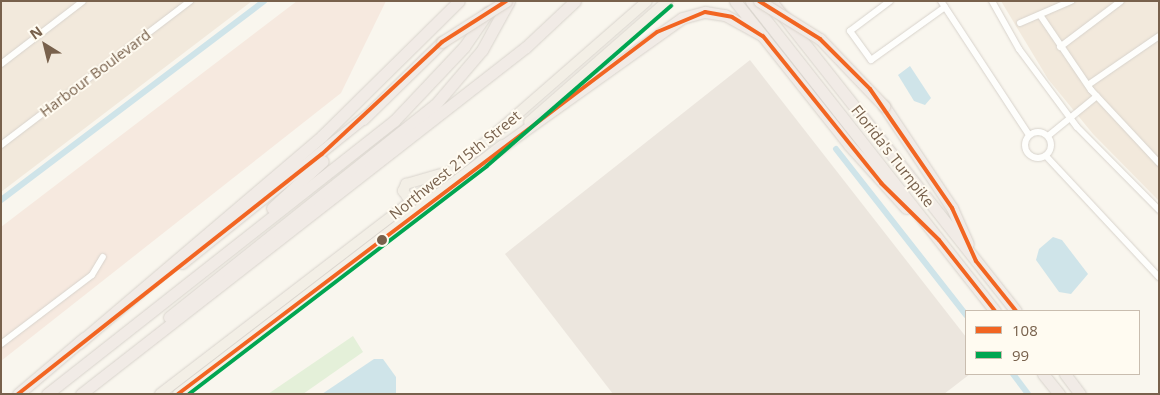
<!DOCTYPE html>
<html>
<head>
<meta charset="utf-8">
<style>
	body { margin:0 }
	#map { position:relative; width:1160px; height:395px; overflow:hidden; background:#f9f6ee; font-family:"Open Sans",sans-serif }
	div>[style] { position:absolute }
	.residential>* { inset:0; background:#f2e9dc }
	.commercial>* { inset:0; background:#f6e9df }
	.industrial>* { inset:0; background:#ece6de }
	.green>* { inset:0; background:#e4f0d9 }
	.water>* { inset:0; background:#cfe4e9 }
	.canal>* { height:6px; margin:-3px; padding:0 3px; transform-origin:3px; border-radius:3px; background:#cfe4e9 }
	.roads { filter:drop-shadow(0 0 1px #d8d3cc) drop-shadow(0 0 1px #d8d3cc) }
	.street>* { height:6px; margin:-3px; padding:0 3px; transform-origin:3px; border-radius:3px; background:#fefefc }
	.street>.ring { margin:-3px; padding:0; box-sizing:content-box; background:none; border:6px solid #fefefc; border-radius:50% }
	.primary>* { height:10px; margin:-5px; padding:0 5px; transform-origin:5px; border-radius:5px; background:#f3efe6 }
	.highway>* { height:11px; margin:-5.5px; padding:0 5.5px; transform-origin:5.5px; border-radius:5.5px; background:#f1ebe6 }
	.bridges { filter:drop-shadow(0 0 1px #dad3cb) drop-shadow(0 0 1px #dad3cb) }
	.highway-bridge>* { height:11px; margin:-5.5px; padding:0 5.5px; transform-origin:5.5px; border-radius:5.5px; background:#f1ebe6 }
	.bus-1>* { height:4px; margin:-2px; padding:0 2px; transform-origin:2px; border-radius:2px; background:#f26522 }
	.bus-2>* { height:4px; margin:-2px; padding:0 2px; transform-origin:2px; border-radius:2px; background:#00a651 }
	.dots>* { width:14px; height:14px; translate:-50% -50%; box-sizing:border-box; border:2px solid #fffbf1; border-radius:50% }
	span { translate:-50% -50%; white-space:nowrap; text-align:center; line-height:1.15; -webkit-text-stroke:4px #fffbf1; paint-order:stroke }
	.street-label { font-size:15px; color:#78614c }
	.frame { position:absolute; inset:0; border:2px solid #78614c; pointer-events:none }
	.legend { position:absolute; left:965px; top:310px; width:175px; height:65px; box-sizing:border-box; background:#fffbf1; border:1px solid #c9bdaf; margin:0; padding:6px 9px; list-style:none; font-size:15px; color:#78614c }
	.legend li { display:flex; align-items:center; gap:10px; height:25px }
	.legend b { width:25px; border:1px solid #c9bdaf }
	.north { position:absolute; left:20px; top:20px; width:50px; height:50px; -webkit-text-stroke:4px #fffbf1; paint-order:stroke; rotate:324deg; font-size:14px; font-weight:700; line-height:20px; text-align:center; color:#78614c }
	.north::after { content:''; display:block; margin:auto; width:18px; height:22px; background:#78614c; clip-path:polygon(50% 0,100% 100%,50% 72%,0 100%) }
</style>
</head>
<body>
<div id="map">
	<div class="residential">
		<i style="clip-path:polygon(1px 1px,252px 1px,1px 192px)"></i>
		<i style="clip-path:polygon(1001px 1px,1159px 1px,1159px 201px,1093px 134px,1048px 79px)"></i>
	</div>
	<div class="commercial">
		<i style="clip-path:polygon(297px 1px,386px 1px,341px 93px,1px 361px,1px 227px)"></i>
	</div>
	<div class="industrial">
		<i style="clip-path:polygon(750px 60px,966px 337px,970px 374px,944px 394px,613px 394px,505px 254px)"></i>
	</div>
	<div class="green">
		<i style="clip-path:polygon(353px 336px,363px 352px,303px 394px,268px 394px)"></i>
	</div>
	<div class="water">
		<i style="clip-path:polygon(910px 66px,931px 98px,925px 105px,914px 101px,898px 75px)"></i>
		<i style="clip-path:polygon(1053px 237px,1062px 240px,1088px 274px,1071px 294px,1059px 292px,1036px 260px,1039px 249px)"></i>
		<i style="clip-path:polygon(374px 359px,383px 359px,396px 377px,396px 394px,322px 394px)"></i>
	</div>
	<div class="canal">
		<i style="left:836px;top:149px;width:211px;rotate:51.9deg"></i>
		<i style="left:1px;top:200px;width:330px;rotate:-37.1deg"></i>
		<i style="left:1013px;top:374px;width:25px;rotate:53deg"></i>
	</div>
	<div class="roads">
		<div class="street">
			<i style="left:890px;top:1px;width:50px;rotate:143.1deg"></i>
			<i style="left:850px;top:31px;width:36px;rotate:54deg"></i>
			<i style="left:871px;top:60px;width:91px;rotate:-35.6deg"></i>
			<i style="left:941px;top:1px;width:160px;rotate:56.7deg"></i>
			<i style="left:992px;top:1px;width:55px;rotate:60.6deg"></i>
			<i style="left:1019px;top:49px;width:97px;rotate:53.4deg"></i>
			<i style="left:1077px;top:127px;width:117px;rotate:45.3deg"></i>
			<i style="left:1040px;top:15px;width:91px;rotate:55.8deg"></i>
			<i style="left:1091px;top:90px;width:100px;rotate:47deg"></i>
			<i style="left:1020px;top:23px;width:56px;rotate:-23.3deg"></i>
			<i style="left:1060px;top:47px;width:76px;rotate:-37deg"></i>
			<i style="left:1px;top:64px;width:103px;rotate:-37.5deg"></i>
			<i style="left:1088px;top:85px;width:86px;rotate:-34.6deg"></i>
			<i class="ring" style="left:1025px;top:132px;width:20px;height:20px"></i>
			<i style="left:1048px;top:136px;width:63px;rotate:-39.2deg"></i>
			<i style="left:1px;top:145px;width:238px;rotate:-37.3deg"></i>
			<i style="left:1046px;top:156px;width:166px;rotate:47deg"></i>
			<i style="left:1px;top:344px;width:114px;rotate:-37.2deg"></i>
			<i style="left:92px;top:275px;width:21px;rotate:-59deg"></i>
		</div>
		<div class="primary">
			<i style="left:529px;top:122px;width:184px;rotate:-41.2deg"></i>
			<i style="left:411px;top:202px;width:14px;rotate:-126deg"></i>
			<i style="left:403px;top:191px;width:8px;rotate:-67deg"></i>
			<i style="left:406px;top:184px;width:36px;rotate:-16deg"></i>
			<i style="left:160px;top:394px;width:386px;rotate:-37.5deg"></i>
			<i style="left:466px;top:159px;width:240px;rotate:-41.1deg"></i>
			<i style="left:178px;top:394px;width:409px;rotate:-37.5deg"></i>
		</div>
		<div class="highway">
			<i style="left:735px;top:1px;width:184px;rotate:51.6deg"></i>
			<i style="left:849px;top:145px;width:85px;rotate:47.9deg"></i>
			<i style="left:751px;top:1px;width:395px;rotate:51.8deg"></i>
			<i style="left:771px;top:1px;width:395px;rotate:51.7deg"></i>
			<i style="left:884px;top:106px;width:123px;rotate:56.3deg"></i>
			<i style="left:952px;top:208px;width:39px;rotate:66deg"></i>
			<i style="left:363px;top:119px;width:110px;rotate:-44.3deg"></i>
			<i style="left:497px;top:150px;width:227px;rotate:-35.5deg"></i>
			<i style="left:682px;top:18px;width:24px;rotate:-15deg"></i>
			<i style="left:705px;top:12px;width:20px;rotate:9deg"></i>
			<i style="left:725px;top:15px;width:43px;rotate:28.9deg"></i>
			<i style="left:272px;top:208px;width:69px;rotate:-42.7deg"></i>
			<i style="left:182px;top:263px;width:238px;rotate:-38.7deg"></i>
			<i style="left:169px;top:317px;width:340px;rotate:-38.6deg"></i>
			<i style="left:435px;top:105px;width:72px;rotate:-49.5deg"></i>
			<i style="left:482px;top:50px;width:56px;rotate:-61.1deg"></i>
			<i style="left:79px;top:343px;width:319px;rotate:-40.4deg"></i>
			<i style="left:322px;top:136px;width:192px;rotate:-44.6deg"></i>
			<i style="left:1043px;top:374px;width:26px;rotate:51deg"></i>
			<i style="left:1065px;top:374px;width:25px;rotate:53deg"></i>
			<i style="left:18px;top:394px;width:87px;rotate:-40.3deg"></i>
			<i style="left:47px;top:394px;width:442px;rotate:-38.2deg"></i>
			<i style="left:394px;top:121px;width:102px;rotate:-46.6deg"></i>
			<i style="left:464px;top:47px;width:42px;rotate:-55.6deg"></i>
			<i style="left:81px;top:394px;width:564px;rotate:-37.95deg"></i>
			<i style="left:526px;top:47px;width:67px;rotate:-43.2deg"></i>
		</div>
	</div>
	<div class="bridges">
		<div class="highway-bridge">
			<i style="left:759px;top:1px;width:72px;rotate:31.9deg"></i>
			<i style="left:820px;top:39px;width:93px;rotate:46.3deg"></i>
			<i style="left:442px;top:42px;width:76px;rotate:-32.6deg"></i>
		</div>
	</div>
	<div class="bus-1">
		<i style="left:759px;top:1px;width:72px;rotate:31.9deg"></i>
		<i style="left:820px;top:39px;width:71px;rotate:45deg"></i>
		<i style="left:870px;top:89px;width:145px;rotate:55.4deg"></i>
		<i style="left:952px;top:208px;width:58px;rotate:65.6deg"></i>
		<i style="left:976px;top:261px;width:64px;rotate:51.3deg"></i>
		<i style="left:18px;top:394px;width:387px;rotate:-38.3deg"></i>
		<i style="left:322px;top:154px;width:164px;rotate:-43deg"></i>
		<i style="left:442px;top:42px;width:76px;rotate:-32.6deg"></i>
		<i style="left:178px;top:394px;width:600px;rotate:-37.08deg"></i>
		<i style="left:657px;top:32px;width:52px;rotate:-22.6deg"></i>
		<i style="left:705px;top:12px;width:27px;rotate:10deg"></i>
		<i style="left:732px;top:17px;width:36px;rotate:32deg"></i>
		<i style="left:763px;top:36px;width:189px;rotate:51.2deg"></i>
		<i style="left:881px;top:183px;width:81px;rotate:44.5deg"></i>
		<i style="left:939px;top:240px;width:90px;rotate:51.7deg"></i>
	</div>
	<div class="bus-2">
		<i style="left:189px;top:394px;width:375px;rotate:-37.4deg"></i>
		<i style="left:487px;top:166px;width:244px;rotate:-41deg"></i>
	</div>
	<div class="dots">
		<i style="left:382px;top:240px;background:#78614c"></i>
	</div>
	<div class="street-label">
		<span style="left:95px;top:73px;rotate:-37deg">Harbour Boulevard</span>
		<span style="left:893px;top:156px;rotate:52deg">Florida's Turnpike</span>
		<span style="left:455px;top:165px;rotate:-39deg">Northwest 215th Street</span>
	</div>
	<div class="frame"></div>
	<ul class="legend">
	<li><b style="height:6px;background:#f26522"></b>108</li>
	<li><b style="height:6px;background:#00a651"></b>99</li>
	</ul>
	<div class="north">N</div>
</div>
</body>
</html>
